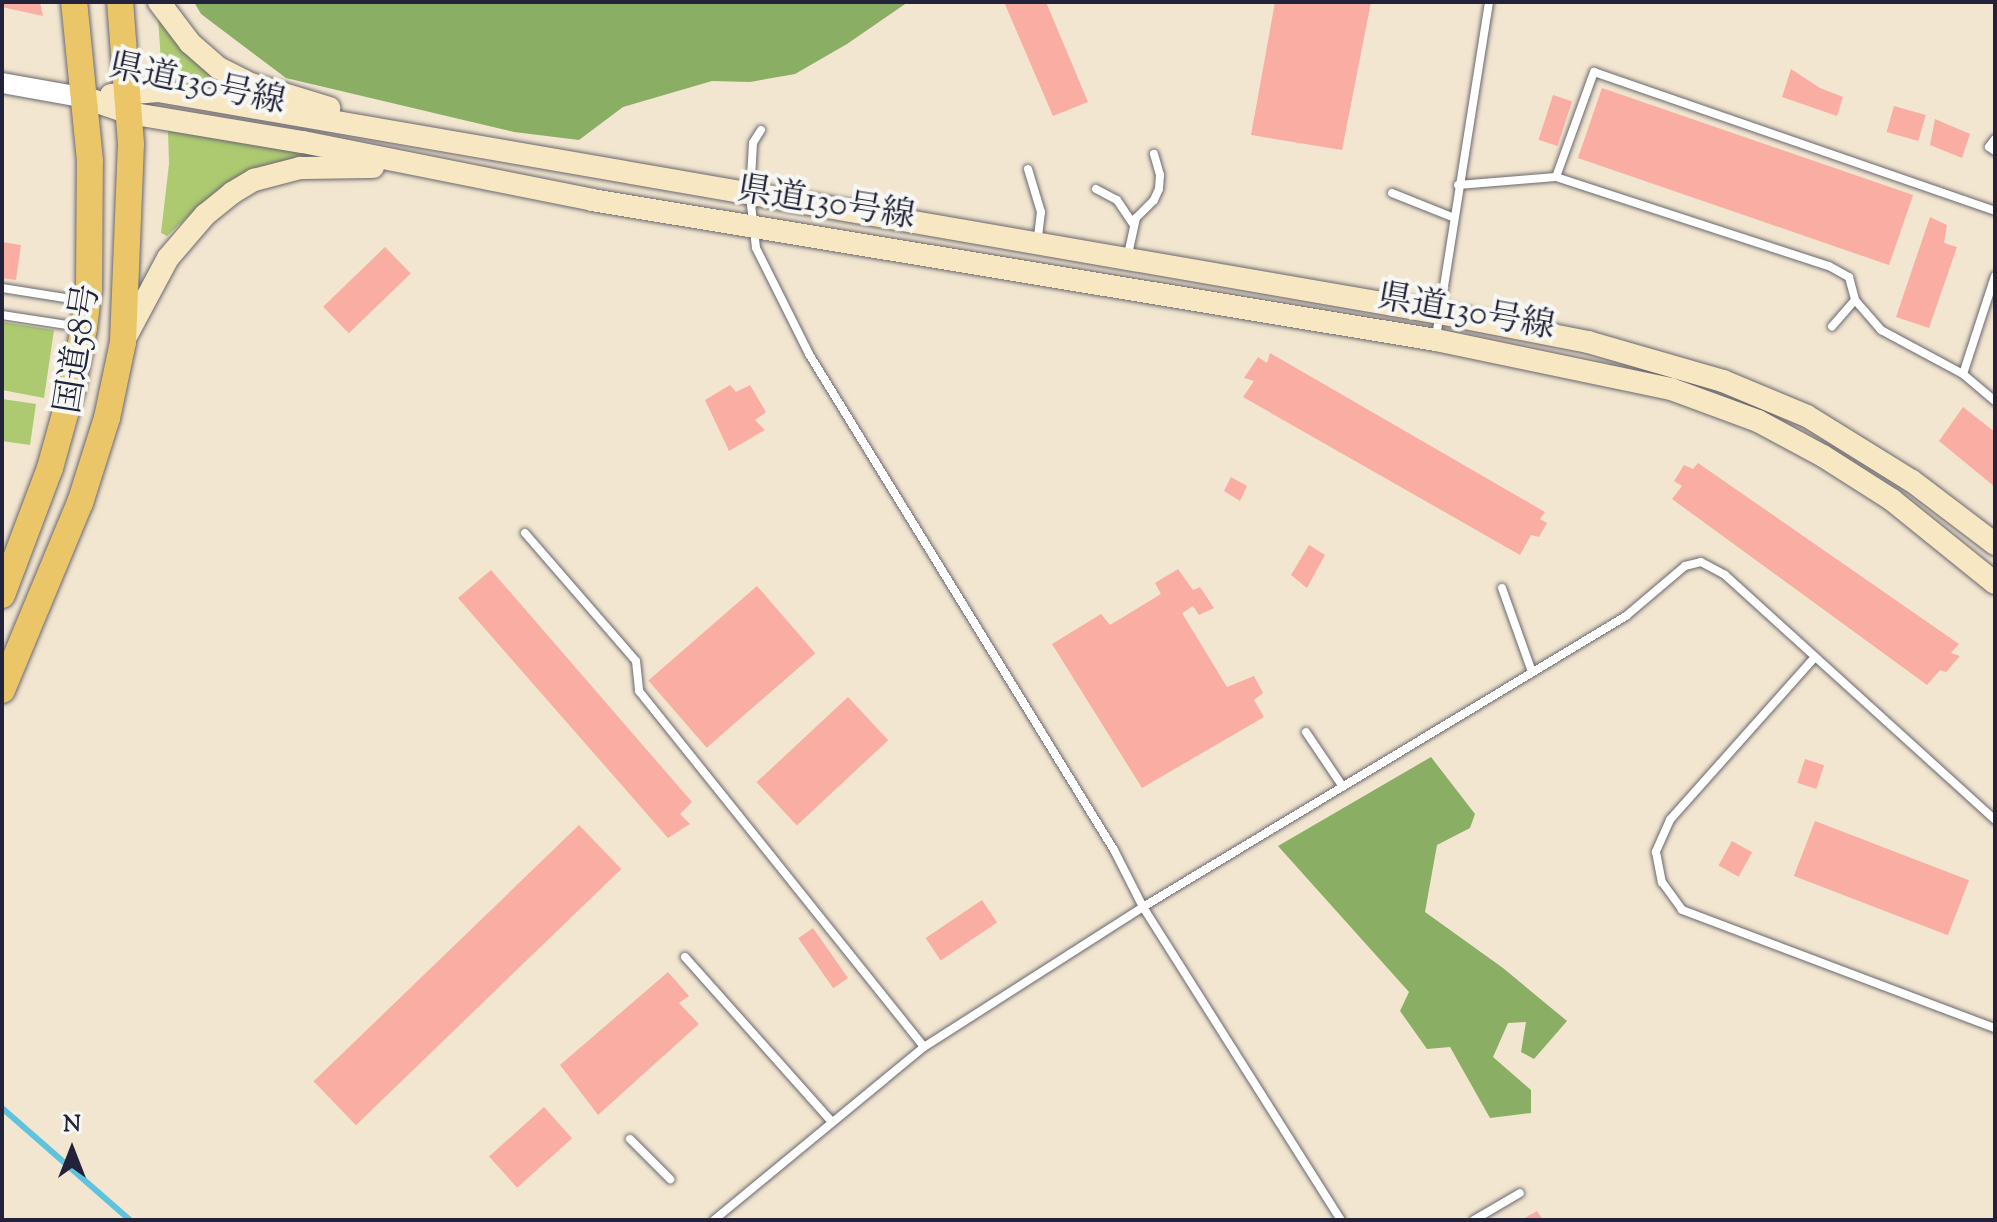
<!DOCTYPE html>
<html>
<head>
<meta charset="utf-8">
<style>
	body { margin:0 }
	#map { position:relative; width:1997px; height:1222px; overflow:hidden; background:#f2e6d0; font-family:"Sorts Mill Goudy","Noto Serif JP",serif }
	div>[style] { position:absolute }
	.green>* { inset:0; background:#adca71 }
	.forest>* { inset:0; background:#8aae63 }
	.stream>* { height:6px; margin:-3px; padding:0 3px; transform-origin:3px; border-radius:3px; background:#5fc3dd }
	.building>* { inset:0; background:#faada3; transform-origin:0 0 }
	.roads { filter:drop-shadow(0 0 2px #6b676f) drop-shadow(0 0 2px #6b676f) }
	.service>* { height:8px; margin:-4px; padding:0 4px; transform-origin:4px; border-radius:4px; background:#fff }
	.tertiary>* { height:20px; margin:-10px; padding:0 10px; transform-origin:10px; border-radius:10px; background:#fff }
	.secondary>* { height:22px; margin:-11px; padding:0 11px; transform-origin:11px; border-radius:11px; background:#f7e8c3 }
	.trunk>* { height:26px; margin:-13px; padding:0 13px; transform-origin:13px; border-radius:13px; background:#ebc669 }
	span { translate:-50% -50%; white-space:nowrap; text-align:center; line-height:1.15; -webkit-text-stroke:8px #f6f6f2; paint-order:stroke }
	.street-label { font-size:34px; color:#22223b }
	.frame { position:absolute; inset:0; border:4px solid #22223b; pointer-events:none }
	.north { position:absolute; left:32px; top:1110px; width:80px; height:80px; -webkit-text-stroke:6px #f6f6f2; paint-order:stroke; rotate:0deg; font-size:22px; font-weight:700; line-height:32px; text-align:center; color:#22223b }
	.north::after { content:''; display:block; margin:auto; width:28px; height:36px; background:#22223b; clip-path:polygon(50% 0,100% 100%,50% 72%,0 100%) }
</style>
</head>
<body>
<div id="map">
	<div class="green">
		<i style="clip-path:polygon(158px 17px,243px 92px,162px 77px)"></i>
		<i style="clip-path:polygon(168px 131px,309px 154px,308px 158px,236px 181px,200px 205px,167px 236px,161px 233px,169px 164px)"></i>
		<i style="clip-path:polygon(2px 322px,54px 330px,44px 398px,2px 390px)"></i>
		<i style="clip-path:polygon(2px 399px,36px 404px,30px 445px,2px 441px)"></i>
	</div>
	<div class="forest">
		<i style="clip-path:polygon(194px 2px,908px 2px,847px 44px,795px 74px,750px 82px,712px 81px,623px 107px,579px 140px,514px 132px,286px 78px,201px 14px)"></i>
		<i style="clip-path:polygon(1431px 757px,1475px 814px,1470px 828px,1437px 845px,1425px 912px,1503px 968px,1567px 1021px,1534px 1059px,1521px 1052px,1526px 1022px,1508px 1023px,1493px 1057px,1531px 1090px,1531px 1113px,1490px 1118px,1450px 1047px,1427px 1049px,1400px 1011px,1409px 992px,1278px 846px)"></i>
	</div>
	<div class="stream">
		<i style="left:2px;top:1108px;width:170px;rotate:41.2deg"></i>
	</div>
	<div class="building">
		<i style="clip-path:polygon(2px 2px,40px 2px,43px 16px,2px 7px)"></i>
		<i style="clip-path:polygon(1004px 2px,1046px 2px,1088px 102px,1053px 116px)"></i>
		<i style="clip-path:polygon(1275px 2px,1371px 2px,1342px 150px,1251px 135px)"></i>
		<i style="clip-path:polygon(1791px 69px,1820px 88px,1843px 97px,1837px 116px,1782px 97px)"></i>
		<i style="left:1602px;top:88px;width:329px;height:74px;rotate:19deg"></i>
		<i style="left:1553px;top:95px;width:20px;height:47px;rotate:18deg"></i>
		<i style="left:1894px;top:106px;width:33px;height:27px;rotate:16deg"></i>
		<i style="clip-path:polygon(1935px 119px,1970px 134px,1962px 158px,1930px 145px)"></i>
		<i style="clip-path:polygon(1930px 217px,1947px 225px,1944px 243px,1957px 247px,1929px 328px,1896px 317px)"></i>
		<i style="clip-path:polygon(2px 242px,21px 245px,16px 280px,2px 278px)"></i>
		<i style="left:385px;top:247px;width:37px;height:86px;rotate:46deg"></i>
		<i style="clip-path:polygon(1270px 353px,1545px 512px,1540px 519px,1547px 523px,1539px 537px,1531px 535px,1520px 555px,1243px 397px,1254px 381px,1244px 378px,1258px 357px,1267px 363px)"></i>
		<i style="clip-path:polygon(730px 385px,736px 392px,750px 385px,766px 412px,755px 420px,765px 430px,729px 451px,705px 400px)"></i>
		<i style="clip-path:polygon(1963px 407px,1995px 432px,1995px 487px,1939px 441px)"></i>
		<i style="clip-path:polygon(1698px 463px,1959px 644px,1951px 653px,1960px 656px,1946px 672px,1940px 670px,1927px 685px,1672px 499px,1682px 486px,1674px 481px,1684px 465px,1693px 469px)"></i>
		<i style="clip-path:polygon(1231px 477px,1247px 486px,1240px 501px,1224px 491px)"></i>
		<i style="clip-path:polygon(1309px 545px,1325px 555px,1307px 588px,1291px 575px)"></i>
		<i style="clip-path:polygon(1178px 569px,1193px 590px,1200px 587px,1214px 608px,1199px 615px,1193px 606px,1182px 613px,1227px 687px,1254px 676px,1263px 693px,1254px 700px,1264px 717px,1142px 788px,1052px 644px,1101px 614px,1110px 625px,1161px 594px,1155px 583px)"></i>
		<i style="clip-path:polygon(491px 570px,692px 802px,680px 814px,690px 824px,668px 838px,458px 598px)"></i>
		<i style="left:757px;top:586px;width:89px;height:144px;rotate:49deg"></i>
		<i style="left:848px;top:697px;width:59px;height:125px;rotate:47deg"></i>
		<i style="left:1805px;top:759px;width:20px;height:25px;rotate:18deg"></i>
		<i style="left:1815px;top:821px;width:165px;height:59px;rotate:21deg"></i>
		<i style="left:579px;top:825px;width:61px;height:369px;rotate:46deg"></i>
		<i style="left:1732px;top:841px;width:23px;height:28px;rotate:29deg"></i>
		<i style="left:982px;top:900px;width:27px;height:68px;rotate:56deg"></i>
		<i style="left:813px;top:928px;width:61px;height:18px;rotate:55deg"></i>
		<i style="clip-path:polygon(668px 972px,689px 996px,679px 1003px,699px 1024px,598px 1115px,560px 1065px)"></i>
		<i style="left:544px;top:1107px;width:42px;height:74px;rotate:48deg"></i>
		<i style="clip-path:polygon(1537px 1211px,1543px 1220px,1521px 1220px)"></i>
	</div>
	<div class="roads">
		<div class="service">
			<i style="left:761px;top:130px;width:15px;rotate:122deg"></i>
			<i style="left:753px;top:143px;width:53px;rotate:93.2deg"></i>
			<i style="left:750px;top:196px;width:52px;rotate:83.4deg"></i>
			<i style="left:756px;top:248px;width:119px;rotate:63.4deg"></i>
			<i style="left:809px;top:354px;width:582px;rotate:58.41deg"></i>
			<i style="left:1114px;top:850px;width:64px;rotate:63deg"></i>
			<i style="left:1143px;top:907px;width:370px;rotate:57.7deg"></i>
			<i style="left:1995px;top:139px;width:10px;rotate:127deg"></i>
			<i style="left:1989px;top:147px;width:7px;rotate:34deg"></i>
			<i style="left:1028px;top:169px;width:45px;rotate:73.2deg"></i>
			<i style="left:1041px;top:212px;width:31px;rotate:97deg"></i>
			<i style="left:1556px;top:177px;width:112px;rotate:-70.1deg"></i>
			<i style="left:1594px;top:72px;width:424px;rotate:19.1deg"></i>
			<i style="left:1458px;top:185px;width:98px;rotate:-4.7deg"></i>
			<i style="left:1556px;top:177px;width:287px;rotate:18.1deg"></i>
			<i style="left:1829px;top:266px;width:23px;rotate:29deg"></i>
			<i style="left:1849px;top:277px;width:24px;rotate:75deg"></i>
			<i style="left:1855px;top:300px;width:35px;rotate:131deg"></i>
			<i style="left:1096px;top:189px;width:24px;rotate:28deg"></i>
			<i style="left:1117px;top:200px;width:29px;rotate:56deg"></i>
			<i style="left:1392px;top:193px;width:65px;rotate:21.8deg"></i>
			<i style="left:1127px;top:259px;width:42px;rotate:-77.6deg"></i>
			<i style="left:1136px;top:218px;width:25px;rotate:-45deg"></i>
			<i style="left:1154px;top:200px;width:12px;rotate:-66deg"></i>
			<i style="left:1159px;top:189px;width:14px;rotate:-86deg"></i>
			<i style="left:1160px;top:175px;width:22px;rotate:-106deg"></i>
			<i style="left:2px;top:288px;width:83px;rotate:9deg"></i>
			<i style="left:1855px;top:300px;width:40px;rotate:49deg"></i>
			<i style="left:1881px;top:330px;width:93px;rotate:28.2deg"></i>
			<i style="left:1963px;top:374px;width:42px;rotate:40.2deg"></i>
			<i style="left:2px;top:315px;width:79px;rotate:8.7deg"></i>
			<i style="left:1436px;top:337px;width:339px;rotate:-81deg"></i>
			<i style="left:1963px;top:374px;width:103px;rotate:-71.9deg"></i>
			<i style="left:525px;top:533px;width:169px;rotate:49.1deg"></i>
			<i style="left:636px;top:661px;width:30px;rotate:84deg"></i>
			<i style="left:639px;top:691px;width:456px;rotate:51.3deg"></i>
			<i style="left:1502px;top:588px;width:89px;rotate:70.3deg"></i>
			<i style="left:1815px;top:657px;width:218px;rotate:131.7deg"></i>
			<i style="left:1670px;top:820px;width:35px;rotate:114deg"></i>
			<i style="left:1656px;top:852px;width:31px;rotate:79deg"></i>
			<i style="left:1662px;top:882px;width:34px;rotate:54deg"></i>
			<i style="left:1682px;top:910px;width:335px;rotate:20.7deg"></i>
			<i style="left:1306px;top:732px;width:66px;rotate:56.1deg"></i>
			<i style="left:685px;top:957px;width:221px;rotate:48.3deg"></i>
			<i style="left:630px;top:1139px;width:57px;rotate:45deg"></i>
			<i style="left:714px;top:1220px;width:272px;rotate:-39.5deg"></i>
			<i style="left:924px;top:1047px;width:260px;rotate:-32.6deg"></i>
			<i style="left:1143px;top:907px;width:564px;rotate:-31.07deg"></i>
			<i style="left:1626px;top:616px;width:77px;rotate:-40.3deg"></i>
			<i style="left:1685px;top:566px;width:16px;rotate:-14deg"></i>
			<i style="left:1701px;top:562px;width:27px;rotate:28deg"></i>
			<i style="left:1725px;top:575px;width:365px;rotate:42.2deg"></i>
			<i style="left:1474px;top:1220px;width:53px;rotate:-30.4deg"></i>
		</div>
		<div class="tertiary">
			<i style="left:2px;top:83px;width:85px;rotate:10.1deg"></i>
		</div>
		<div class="secondary">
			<i style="left:159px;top:2px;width:51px;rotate:52.9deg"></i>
			<i style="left:190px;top:43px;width:38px;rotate:41deg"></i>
			<i style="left:219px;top:68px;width:36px;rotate:27deg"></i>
			<i style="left:251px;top:84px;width:82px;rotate:17.1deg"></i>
			<i style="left:111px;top:95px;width:47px;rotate:-4.9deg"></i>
			<i style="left:158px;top:91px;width:1300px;rotate:9.83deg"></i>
			<i style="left:1439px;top:313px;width:152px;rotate:11deg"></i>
			<i style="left:1588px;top:342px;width:141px;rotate:16.1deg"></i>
			<i style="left:1723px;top:381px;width:91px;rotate:22.6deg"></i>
			<i style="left:1807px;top:416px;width:123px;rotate:31.8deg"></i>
			<i style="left:1912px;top:481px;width:104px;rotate:37.2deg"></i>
			<i style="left:86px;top:98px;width:46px;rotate:19.2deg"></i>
			<i style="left:129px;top:113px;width:176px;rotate:9.5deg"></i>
			<i style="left:303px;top:142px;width:295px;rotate:11.3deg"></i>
			<i style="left:592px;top:200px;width:856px;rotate:9.42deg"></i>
			<i style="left:1436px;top:340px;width:240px;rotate:11.8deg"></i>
			<i style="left:1671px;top:389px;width:93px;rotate:20.2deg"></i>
			<i style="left:1758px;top:421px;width:74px;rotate:28.3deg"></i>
			<i style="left:1823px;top:456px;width:82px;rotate:32.5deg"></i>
			<i style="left:1892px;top:500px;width:132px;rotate:38.9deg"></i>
			<i style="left:123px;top:342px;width:95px;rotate:-61.8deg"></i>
			<i style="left:168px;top:258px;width:57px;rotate:-49.3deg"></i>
			<i style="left:205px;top:215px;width:35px;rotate:-39deg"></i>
			<i style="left:232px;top:193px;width:26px;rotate:-31deg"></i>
			<i style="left:254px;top:180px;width:48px;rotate:-14.6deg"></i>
			<i style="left:300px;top:168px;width:73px;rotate:-0.8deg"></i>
		</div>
		<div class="trunk">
			<i style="left:2px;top:595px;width:136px;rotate:-69.3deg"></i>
			<i style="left:50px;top:468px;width:82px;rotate:-74.4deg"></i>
			<i style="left:72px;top:389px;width:62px;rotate:-78.9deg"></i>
			<i style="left:84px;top:328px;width:38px;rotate:-83deg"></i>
			<i style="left:89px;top:290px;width:129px;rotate:-89.6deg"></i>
			<i style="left:90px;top:161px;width:160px;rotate:-95.7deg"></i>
			<i style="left:2px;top:690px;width:203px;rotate:-67.4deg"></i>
			<i style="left:80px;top:503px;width:89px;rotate:-72.4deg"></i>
			<i style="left:107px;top:418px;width:78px;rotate:-78.1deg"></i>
			<i style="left:123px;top:342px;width:198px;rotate:-87.7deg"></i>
			<i style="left:131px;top:144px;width:142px;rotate:-94.4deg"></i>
		</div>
	</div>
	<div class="street-label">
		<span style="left:197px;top:85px;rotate:12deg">県道130号線</span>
		<span style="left:826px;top:204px;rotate:9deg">県道130号線</span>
		<span style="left:1466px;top:313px;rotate:10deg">県道130号線</span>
		<span style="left:79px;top:349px;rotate:-81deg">国道58号</span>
	</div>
	<div class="frame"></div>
	<div class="north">N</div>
</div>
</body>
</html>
